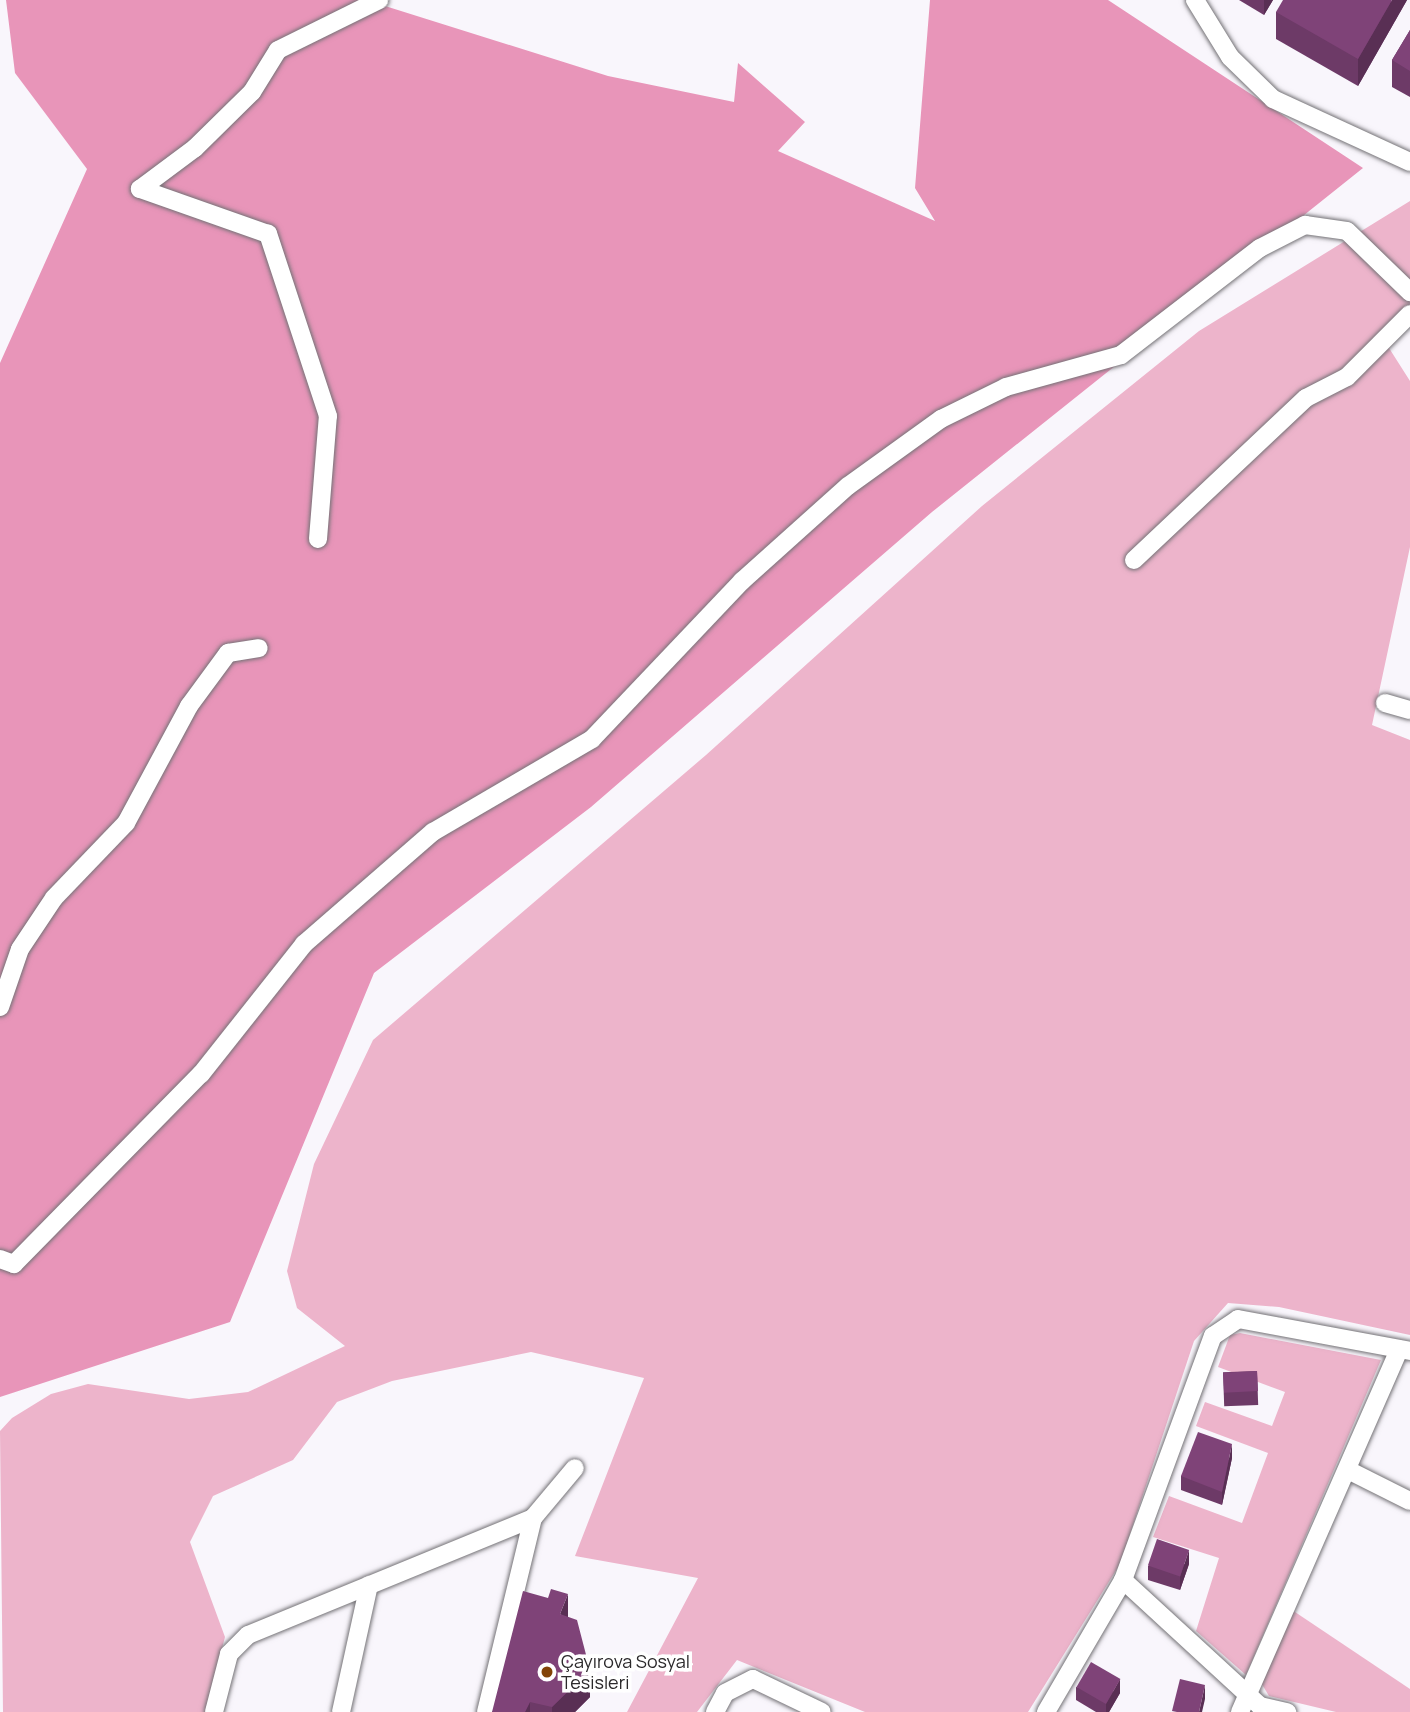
<!DOCTYPE html>
<html>
<head>
<meta charset="utf-8">
<style>
	body { margin:0 }
	#map { position:relative; width:1410px; height:1712px; overflow:hidden; background:#f9f6fc; font-family:Manrope,sans-serif }
	div>[style] { position:absolute }
	.green>* { inset:0; background:#edb4cb }
	.forest>* { inset:0; background:#e895b9 }
	.roads { filter:drop-shadow(0 0 2px #747276) drop-shadow(0 0 2px #747276) }
	.minor>* { height:18px; margin:-9px; padding:0 9px; transform-origin:9px; border-radius:9px; background:#fff }
	.wall>* { inset:0; background:#6d3a67; transform-origin:0 0 }
	.shaded-wall>* { inset:0; background:#592f54 }
	.building>* { inset:0; background:#7f4378; transform-origin:0 0 }
	.dots>* { width:19px; height:19px; translate:-50% -50%; box-sizing:border-box; border:4px solid #fff; border-radius:50% }
	span { translate:-50% -50%; white-space:nowrap; text-align:center; line-height:1.15; -webkit-text-stroke:7px #fff; paint-order:stroke }
	.poi-label { font-size:18px; color:#2b292b }
	.left { translate:0 -50%; text-align:left }
</style>
</head>
<body>
<div id="map">
	<div class="green">
		<i style="clip-path:polygon(1410px 201px,1410px 326px,1389px 348px,1410px 381px,1410px 547px,1372px 725px,1410px 740px,1410px 1335px,1279px 1307px,1228px 1303px,1194px 1341px,1120px 1564px,1028px 1712px,865px 1712px,737px 1660px,697px 1712px,627px 1712px,698px 1578px,575px 1556px,644px 1378px,531px 1352px,392px 1381px,337px 1402px,293px 1460px,213px 1496px,190px 1542px,225px 1637px,205px 1712px,3px 1712px,0 1431px,12px 1418px,51px 1394px,88px 1384px,189px 1399px,248px 1392px,345px 1346px,297px 1308px,287px 1271px,314px 1164px,373px 1040px,706px 755px,982px 506px,1199px 331px)"></i>
		<i style="clip-path:polygon(1240px 1333px,1381px 1360px,1246px 1675px,1196px 1631px,1219px 1558px,1153px 1537px,1169px 1496px,1242px 1523px,1268px 1453px,1196px 1426px,1205px 1402px,1272px 1426px,1285px 1392px,1218px 1367px,1230px 1335px)"></i>
		<i style="clip-path:polygon(1292px 1610px,1410px 1689px,1410px 1712px,1336px 1712px,1269px 1696px,1260px 1681px)"></i>
	</div>
	<div class="forest">
		<i style="clip-path:polygon(6px 0,366px 0,608px 76px,734px 102px,738px 63px,805px 122px,778px 151px,935px 221px,915px 188px,930px 0,1108px 0,1363px 168px,932px 512px,591px 807px,374px 973px,230px 1322px,0 1397px,0 363px,87px 169px,15px 73px)"></i>
	</div>
	<div class="roads">
		<div class="minor">
			<i style="left:1195px;top:0;width:67px;rotate:58.4deg"></i>
			<i style="left:1230px;top:57px;width:60px;rotate:44.3deg"></i>
			<i style="left:1273px;top:99px;width:151px;rotate:24.7deg"></i>
			<i style="left:318px;top:539px;width:123px;rotate:-85.4deg"></i>
			<i style="left:328px;top:416px;width:192px;rotate:-108.2deg"></i>
			<i style="left:268px;top:234px;width:136px;rotate:-160.6deg"></i>
			<i style="left:140px;top:189px;width:69px;rotate:-36.7deg"></i>
			<i style="left:195px;top:148px;width:80px;rotate:-44.5deg"></i>
			<i style="left:252px;top:92px;width:49px;rotate:-58.2deg"></i>
			<i style="left:278px;top:50px;width:113px;rotate:-26.3deg"></i>
			<i style="left:1134px;top:560px;width:236px;rotate:-43.3deg"></i>
			<i style="left:1306px;top:398px;width:46px;rotate:-27.1deg"></i>
			<i style="left:1347px;top:377px;width:89px;rotate:-45deg"></i>
			<i style="left:1385px;top:703px;width:26px;rotate:16deg"></i>
			<i style="left:0;top:1007px;width:61px;rotate:-71deg"></i>
			<i style="left:20px;top:949px;width:61px;rotate:-56.3deg"></i>
			<i style="left:54px;top:898px;width:104px;rotate:-46.2deg"></i>
			<i style="left:126px;top:823px;width:133px;rotate:-61.7deg"></i>
			<i style="left:189px;top:706px;width:66px;rotate:-53.7deg"></i>
			<i style="left:228px;top:653px;width:31px;rotate:-9deg"></i>
			<i style="left:0;top:1259px;width:15px;rotate:20deg"></i>
			<i style="left:14px;top:1264px;width:267px;rotate:-45.5deg"></i>
			<i style="left:201px;top:1074px;width:166px;rotate:-51.6deg"></i>
			<i style="left:304px;top:944px;width:171px;rotate:-41deg"></i>
			<i style="left:433px;top:832px;width:184px;rotate:-30.3deg"></i>
			<i style="left:592px;top:739px;width:218px;rotate:-46.5deg"></i>
			<i style="left:742px;top:581px;width:142px;rotate:-41.9deg"></i>
			<i style="left:848px;top:486px;width:115px;rotate:-35.8deg"></i>
			<i style="left:941px;top:419px;width:72px;rotate:-26.2deg"></i>
			<i style="left:1006px;top:387px;width:119px;rotate:-15.5deg"></i>
			<i style="left:1121px;top:355px;width:175px;rotate:-37.6deg"></i>
			<i style="left:1260px;top:248px;width:51px;rotate:-27.1deg"></i>
			<i style="left:1305px;top:225px;width:42px;rotate:8.1deg"></i>
			<i style="left:1347px;top:231px;width:88px;rotate:44.1deg"></i>
			<i style="left:1348px;top:1470px;width:69px;rotate:26.6deg"></i>
			<i style="left:1123px;top:1580px;width:186px;rotate:42.6deg"></i>
			<i style="left:1260px;top:1706px;width:28px;rotate:13deg"></i>
			<i style="left:214px;top:1712px;width:60px;rotate:-75.5deg"></i>
			<i style="left:229px;top:1654px;width:27px;rotate:-45deg"></i>
			<i style="left:248px;top:1635px;width:308px;rotate:-22.3deg"></i>
			<i style="left:341px;top:1712px;width:130px;rotate:-77.6deg"></i>
			<i style="left:486px;top:1712px;width:200px;rotate:-76.4deg"></i>
			<i style="left:533px;top:1518px;width:65px;rotate:-50deg"></i>
			<i style="left:715px;top:1712px;width:21px;rotate:-62deg"></i>
			<i style="left:725px;top:1693px;width:31px;rotate:-27deg"></i>
			<i style="left:753px;top:1679px;width:76px;rotate:25.6deg"></i>
			<i style="left:1046px;top:1712px;width:153px;rotate:-59.7deg"></i>
			<i style="left:1123px;top:1580px;width:260px;rotate:-69.8deg"></i>
			<i style="left:1213px;top:1336px;width:30px;rotate:-34deg"></i>
			<i style="left:1238px;top:1319px;width:175px;rotate:10.5deg"></i>
			<i style="left:1240px;top:1712px;width:396px;rotate:-66.3deg"></i>
		</div>
	</div>
	<div class="wall">
		<i style="clip-path:polygon(1239px 0,1273px 0,1264px 15px)"></i>
		<i style="clip-path:polygon(1407px 0,1358px 86px,1276px 39px,1276px 12px)"></i>
		<i style="clip-path:polygon(1410px 30px,1410px 97px,1392px 87px,1392px 60px)"></i>
		<i style="left:1257px;top:1371px;width:34px;height:34px;rotate:88deg"></i>
		<i style="clip-path:polygon(1232px 1458px,1222px 1505px,1181px 1490px,1181px 1476px)"></i>
		<i style="clip-path:polygon(1189px 1564px,1180px 1590px,1148px 1580px,1148px 1566px)"></i>
		<i style="clip-path:polygon(568px 1617px,590px 1697px,575px 1712px,492px 1712px)"></i>
		<i style="clip-path:polygon(1076px 1687px,1120px 1693px,1109px 1712px,1096px 1712px,1076px 1700px)"></i>
	</div>
	<div class="shaded-wall">
		<i style="clip-path:polygon(1264px 0,1273px 0,1264px 15px)"></i>
		<i style="clip-path:polygon(1392px 0,1407px 0,1358px 86px,1358px 59px)"></i>
		<i style="clip-path:polygon(1232px 1444px,1232px 1458px,1222px 1505px,1222px 1492px)"></i>
		<i style="clip-path:polygon(1189px 1550px,1189px 1564px,1180px 1590px,1180px 1577px)"></i>
		<i style="clip-path:polygon(568px 1594px,568px 1620px,560px 1614px)"></i>
		<i style="clip-path:polygon(590px 1670px,590px 1697px,575px 1712px,552px 1712px,552px 1707px)"></i>
		<i style="clip-path:polygon(1120px 1679px,1120px 1693px,1109px 1712px,1106px 1712px,1106px 1704px)"></i>
		<i style="clip-path:polygon(1205px 1685px,1205px 1699px,1202px 1712px,1199px 1712px)"></i>
		<i style="clip-path:polygon(530px 1702px,530px 1712px,525px 1712px)"></i>
	</div>
	<div class="building">
		<i style="clip-path:polygon(1283px 0,1392px 0,1358px 59px,1276px 12px)"></i>
		<i style="clip-path:polygon(1410px 30px,1410px 71px,1392px 60px)"></i>
		<i style="left:1257px;top:1371px;width:20px;height:34px;rotate:87deg"></i>
		<i style="clip-path:polygon(1198px 1432px,1232px 1444px,1222px 1492px,1181px 1476px)"></i>
		<i style="left:1157px;top:1539px;width:34px;height:28px;rotate:19deg"></i>
		<i style="clip-path:polygon(551px 1589px,568px 1594px,560px 1614px,577px 1620px,590px 1670px,552px 1707px,530px 1702px,525px 1712px,492px 1712px,523px 1591px,548px 1598px)"></i>
		<i style="left:1091px;top:1662px;width:34px;height:29px;rotate:30deg"></i>
		<i style="clip-path:polygon(1180px 1679px,1205px 1685px,1199px 1712px,1177px 1712px,1172px 1711px)"></i>
	</div>
	<div class="dots">
		<i style="left:547px;top:1672px;background:#824307"></i>
	</div>
	<div class="poi-label">
		<span class="left" style="left:561px;top:1672px">Çayırova Sosyal<br>Tesisleri</span>
	</div>
</div>
</body>
</html>
